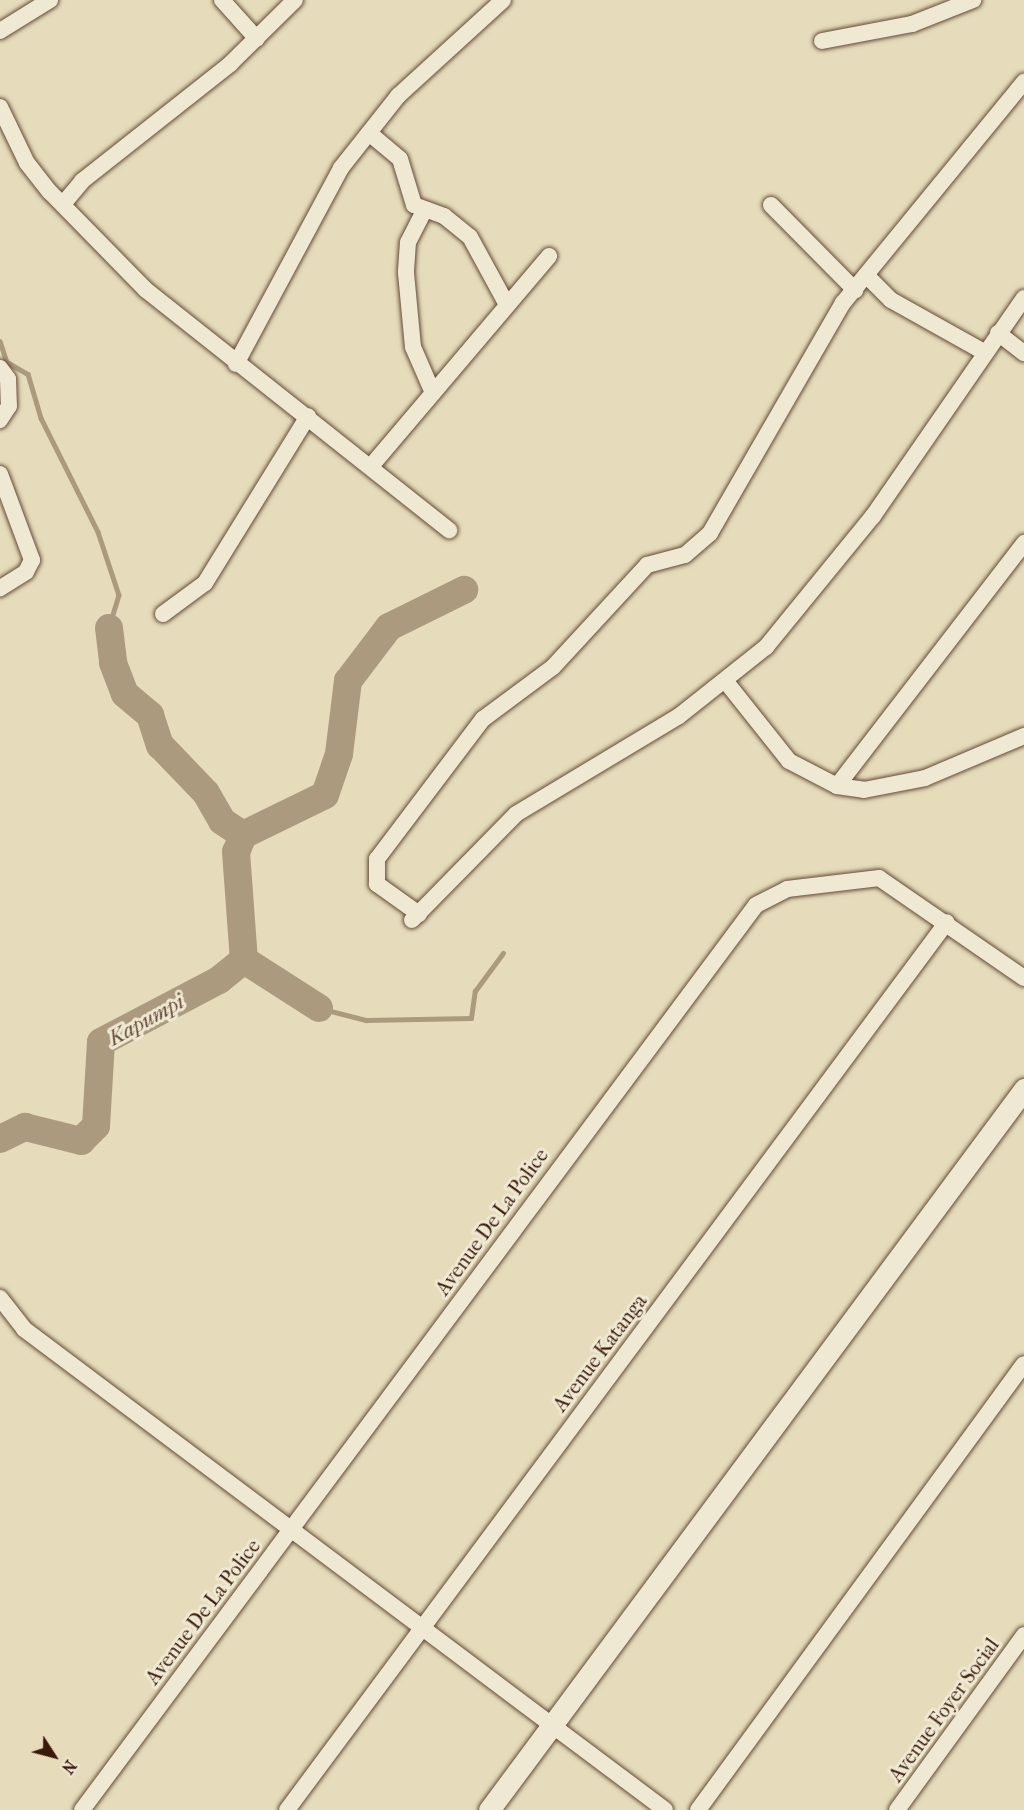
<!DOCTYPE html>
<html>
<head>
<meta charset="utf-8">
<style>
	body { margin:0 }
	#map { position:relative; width:1024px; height:1810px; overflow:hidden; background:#e6dcbb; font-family:"IM FELL French Canon",serif }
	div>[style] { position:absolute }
	.stream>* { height:4.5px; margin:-2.25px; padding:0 2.25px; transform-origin:2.25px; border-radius:2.25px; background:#ac9a7f }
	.river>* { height:28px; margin:-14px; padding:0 14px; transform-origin:14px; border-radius:14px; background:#ac9a7f }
	.roads { filter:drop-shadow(0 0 2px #654a37) drop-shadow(0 0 2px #654a37) }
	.minor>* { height:16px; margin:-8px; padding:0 8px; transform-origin:8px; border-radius:8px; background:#efe8d3 }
	.tertiary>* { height:21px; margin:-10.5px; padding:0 10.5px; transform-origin:10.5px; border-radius:10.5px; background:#efe8d3 }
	span { translate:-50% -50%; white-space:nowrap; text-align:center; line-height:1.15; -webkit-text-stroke:6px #efe8d3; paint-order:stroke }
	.street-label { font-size:20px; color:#3a190b }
	.water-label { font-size:21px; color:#624634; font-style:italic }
	.north { position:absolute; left:24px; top:1726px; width:60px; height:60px; -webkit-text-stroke:4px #efe8d3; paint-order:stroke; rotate:126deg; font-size:16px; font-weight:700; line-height:24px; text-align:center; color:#3a190b }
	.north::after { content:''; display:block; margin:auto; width:21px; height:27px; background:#3a190b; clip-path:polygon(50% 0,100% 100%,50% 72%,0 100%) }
</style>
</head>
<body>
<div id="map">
	<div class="stream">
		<i style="left:0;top:341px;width:22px;rotate:72deg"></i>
		<i style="left:7px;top:362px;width:24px;rotate:30deg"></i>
		<i style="left:28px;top:374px;width:46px;rotate:73.5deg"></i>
		<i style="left:41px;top:418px;width:127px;rotate:63.4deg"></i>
		<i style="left:98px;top:532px;width:66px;rotate:71.6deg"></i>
		<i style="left:119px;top:595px;width:34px;rotate:107deg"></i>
		<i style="left:319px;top:1008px;width:49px;rotate:14.3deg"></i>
		<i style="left:366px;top:1020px;width:105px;rotate:-1.1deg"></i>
		<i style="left:471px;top:1018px;width:27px;rotate:-82deg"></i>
		<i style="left:475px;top:991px;width:47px;rotate:-53.6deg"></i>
	</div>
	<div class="river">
		<i style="left:109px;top:628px;width:35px;rotate:83deg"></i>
		<i style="left:113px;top:663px;width:33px;rotate:69deg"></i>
		<i style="left:125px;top:694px;width:33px;rotate:40deg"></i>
		<i style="left:150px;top:715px;width:32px;rotate:72deg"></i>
		<i style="left:160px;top:745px;width:66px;rotate:46.2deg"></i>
		<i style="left:206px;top:793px;width:32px;rotate:60deg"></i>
		<i style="left:222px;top:821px;width:25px;rotate:34deg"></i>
		<i style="left:243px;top:835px;width:18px;rotate:112deg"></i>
		<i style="left:236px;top:852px;width:108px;rotate:85.8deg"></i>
		<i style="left:243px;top:835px;width:91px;rotate:-26deg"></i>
		<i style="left:325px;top:795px;width:43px;rotate:-71.1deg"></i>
		<i style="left:339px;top:754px;width:74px;rotate:-83deg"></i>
		<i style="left:348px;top:681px;width:68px;rotate:-52.8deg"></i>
		<i style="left:389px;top:627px;width:84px;rotate:-26.3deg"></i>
		<i style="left:0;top:1139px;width:28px;rotate:-26deg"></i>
		<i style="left:25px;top:1127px;width:58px;rotate:14deg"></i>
		<i style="left:81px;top:1141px;width:21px;rotate:-45deg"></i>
		<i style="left:96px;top:1126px;width:84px;rotate:-86.6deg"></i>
		<i style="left:101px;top:1042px;width:133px;rotate:-27.7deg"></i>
		<i style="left:219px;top:980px;width:32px;rotate:-39deg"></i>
		<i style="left:244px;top:960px;width:89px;rotate:32.6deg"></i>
	</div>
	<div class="roads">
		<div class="minor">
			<i style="left:222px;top:0;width:52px;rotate:48.1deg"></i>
			<i style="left:0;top:31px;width:59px;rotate:-31.8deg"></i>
			<i style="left:822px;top:41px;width:92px;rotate:-10.7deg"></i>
			<i style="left:912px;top:24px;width:66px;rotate:-21.5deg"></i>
			<i style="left:0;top:107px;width:62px;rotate:64.3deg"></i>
			<i style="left:27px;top:163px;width:37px;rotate:52deg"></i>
			<i style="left:50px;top:192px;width:137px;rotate:45.6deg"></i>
			<i style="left:146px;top:290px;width:387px;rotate:38.4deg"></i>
			<i style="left:369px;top:133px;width:40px;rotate:40deg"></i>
			<i style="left:400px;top:159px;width:48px;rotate:73.1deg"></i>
			<i style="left:414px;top:205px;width:32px;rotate:20deg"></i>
			<i style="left:444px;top:216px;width:33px;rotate:39deg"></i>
			<i style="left:470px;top:237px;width:77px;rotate:61.4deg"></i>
			<i style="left:63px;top:204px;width:30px;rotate:-50deg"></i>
			<i style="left:82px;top:181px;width:189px;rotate:-38.3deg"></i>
			<i style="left:230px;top:64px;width:91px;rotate:-44.6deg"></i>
			<i style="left:771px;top:205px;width:120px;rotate:45.3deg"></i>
			<i style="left:424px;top:211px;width:35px;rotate:117deg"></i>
			<i style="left:408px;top:242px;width:31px;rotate:94deg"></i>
			<i style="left:406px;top:273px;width:74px;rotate:84.6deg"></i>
			<i style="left:413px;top:347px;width:50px;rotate:66.5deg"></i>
			<i style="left:867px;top:276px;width:34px;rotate:45deg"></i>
			<i style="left:891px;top:300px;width:107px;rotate:29.2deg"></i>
			<i style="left:998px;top:333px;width:33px;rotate:38deg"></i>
			<i style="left:236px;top:364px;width:222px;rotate:-61.8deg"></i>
			<i style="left:341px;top:168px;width:92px;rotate:-51.6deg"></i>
			<i style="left:398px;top:96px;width:142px;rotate:-42.4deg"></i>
			<i style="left:0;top:368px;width:14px;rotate:54deg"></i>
			<i style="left:8px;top:379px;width:27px;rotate:88deg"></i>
			<i style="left:9px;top:406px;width:17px;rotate:123deg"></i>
			<i style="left:372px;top:465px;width:274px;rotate:-49.7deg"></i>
			<i style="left:0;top:474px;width:92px;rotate:69.6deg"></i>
			<i style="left:32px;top:560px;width:13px;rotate:117deg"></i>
			<i style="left:26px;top:572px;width:31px;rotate:148deg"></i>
			<i style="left:163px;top:614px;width:52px;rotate:-36.4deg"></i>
			<i style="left:205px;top:583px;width:196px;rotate:-58.3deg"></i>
			<i style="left:727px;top:683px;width:100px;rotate:51.5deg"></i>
			<i style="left:789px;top:761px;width:54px;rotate:27.5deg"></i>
			<i style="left:837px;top:786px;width:27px;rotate:8deg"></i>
			<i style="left:864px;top:790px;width:62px;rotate:-11.1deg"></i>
			<i style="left:925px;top:778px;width:108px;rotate:-23deg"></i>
			<i style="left:837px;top:786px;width:307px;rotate:-52.4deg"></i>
			<i style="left:419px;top:914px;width:52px;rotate:-144.5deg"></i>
			<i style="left:377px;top:884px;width:25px;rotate:-90deg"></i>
			<i style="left:377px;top:859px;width:176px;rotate:-52.9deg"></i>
			<i style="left:483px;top:719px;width:87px;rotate:-36.6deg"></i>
			<i style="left:553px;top:667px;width:139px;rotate:-47.3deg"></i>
			<i style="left:647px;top:565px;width:39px;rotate:-15deg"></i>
			<i style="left:685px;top:555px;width:33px;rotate:-41deg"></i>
			<i style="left:710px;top:533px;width:266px;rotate:-60deg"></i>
			<i style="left:843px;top:303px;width:286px;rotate:-50.7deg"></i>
			<i style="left:412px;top:920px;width:148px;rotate:-45.5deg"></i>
			<i style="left:516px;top:814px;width:190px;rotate:-31deg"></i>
			<i style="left:679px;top:716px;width:111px;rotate:-38.4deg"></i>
			<i style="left:766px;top:647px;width:169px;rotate:-50.8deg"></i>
			<i style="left:873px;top:516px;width:265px;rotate:-55.3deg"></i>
			<i style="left:0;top:1298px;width:39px;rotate:52deg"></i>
			<i style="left:24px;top:1329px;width:801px;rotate:36.88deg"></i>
			<i style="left:82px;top:1810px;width:1128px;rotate:-53.32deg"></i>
			<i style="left:756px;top:905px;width:35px;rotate:-27deg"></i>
			<i style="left:787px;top:889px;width:93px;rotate:-6.8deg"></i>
			<i style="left:879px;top:878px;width:176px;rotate:34.6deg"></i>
			<i style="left:287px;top:1810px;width:1106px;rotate:-53.38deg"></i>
			<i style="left:698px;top:1810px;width:552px;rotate:-53.84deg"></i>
			<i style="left:897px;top:1810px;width:216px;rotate:-54deg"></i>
		</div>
		<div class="tertiary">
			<i style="left:489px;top:1810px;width:898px;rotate:-53.42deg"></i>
		</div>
	</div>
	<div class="street-label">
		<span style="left:492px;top:1222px;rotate:-54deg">Avenue De La Police</span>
		<span style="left:600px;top:1353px;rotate:-53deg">Avenue Katanga</span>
		<span style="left:203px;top:1612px;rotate:-53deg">Avenue De La Police</span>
		<span style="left:944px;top:1710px;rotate:-54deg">Avenue Foyer Social</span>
	</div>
	<div class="water-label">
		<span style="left:146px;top:1020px;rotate:-29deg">Kapumpi</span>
	</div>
	<div class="north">N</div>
</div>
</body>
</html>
